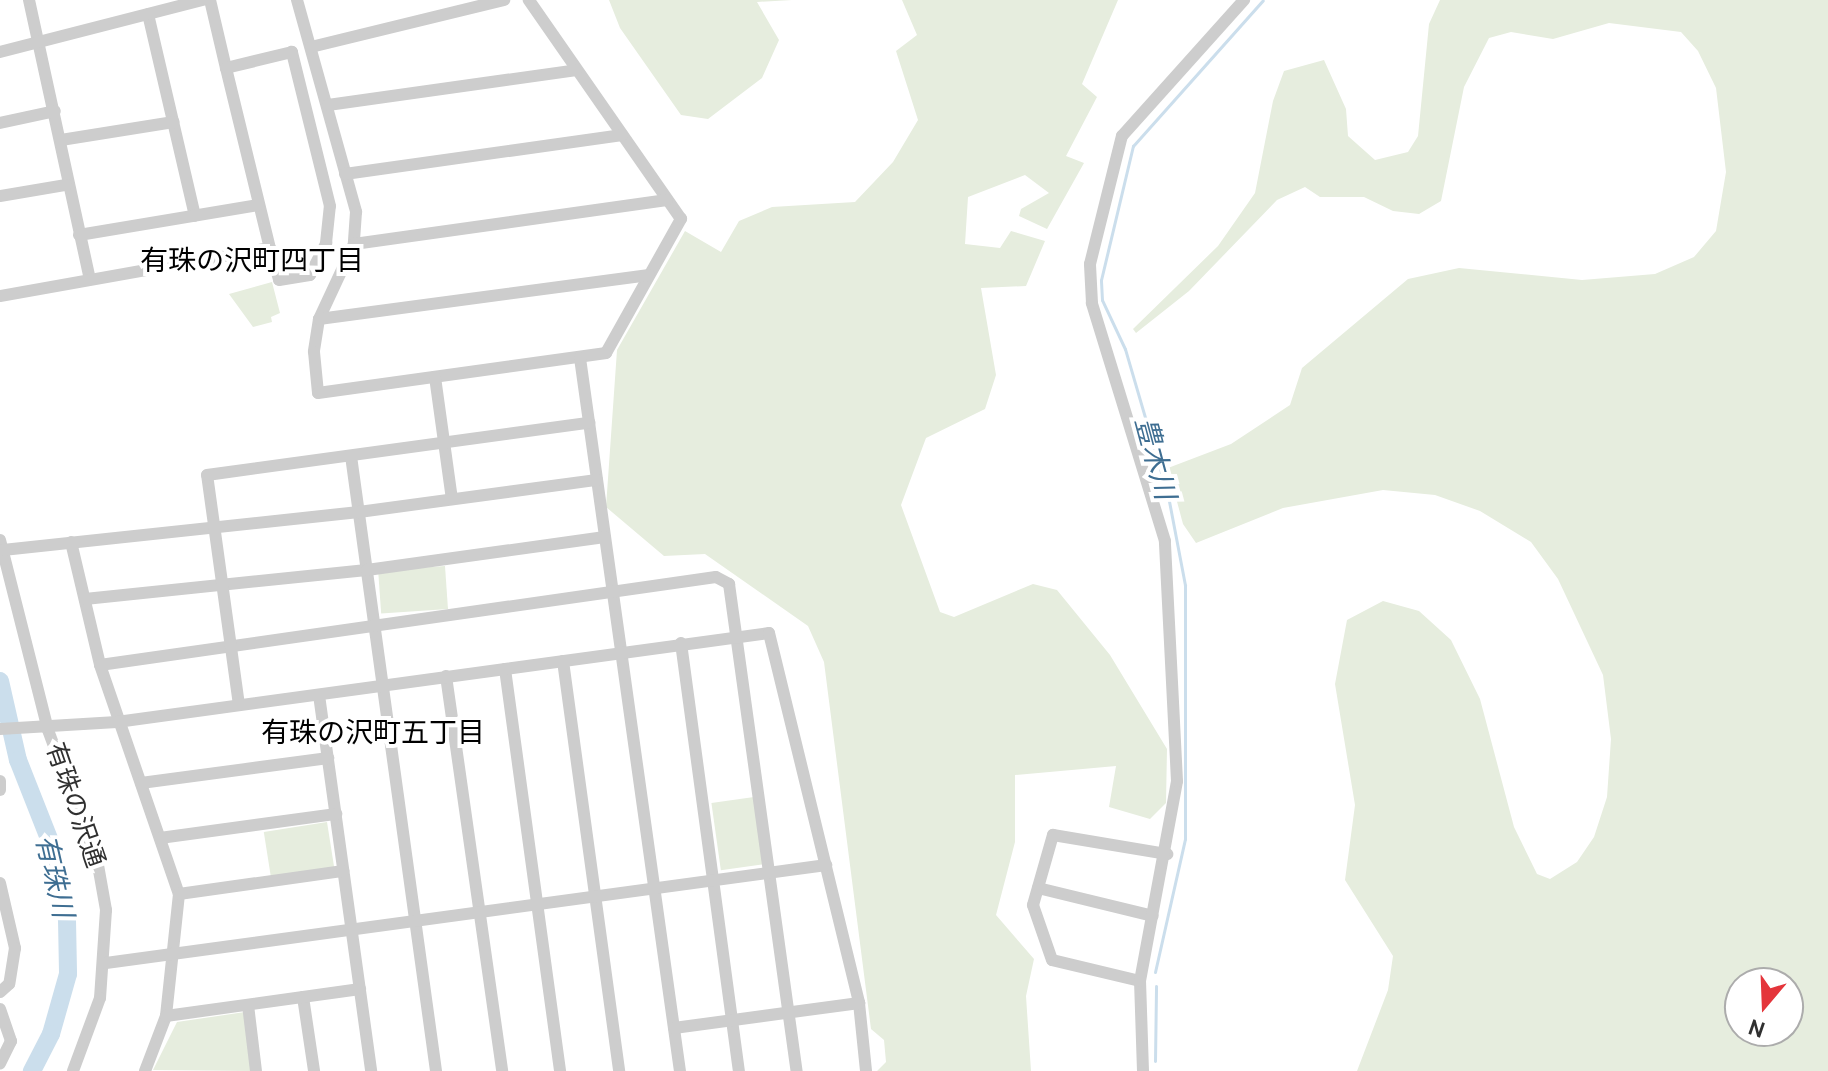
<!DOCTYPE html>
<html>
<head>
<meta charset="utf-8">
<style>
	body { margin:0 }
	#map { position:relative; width:1828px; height:1071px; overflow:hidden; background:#fff; font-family:Cabin,"Noto Sans JP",sans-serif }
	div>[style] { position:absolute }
	.green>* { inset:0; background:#e6edde; transform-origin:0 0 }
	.stream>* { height:3px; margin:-1.5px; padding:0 1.5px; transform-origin:1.5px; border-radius:1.5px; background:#cbdeec }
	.river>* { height:18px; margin:-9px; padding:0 9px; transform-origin:9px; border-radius:9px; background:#cbdeec }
	.street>* { height:12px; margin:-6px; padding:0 6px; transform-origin:6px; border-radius:6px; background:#cdcdcd }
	span { translate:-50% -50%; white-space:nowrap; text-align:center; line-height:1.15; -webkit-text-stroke:8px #fff; paint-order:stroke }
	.street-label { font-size:26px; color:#303030 }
	.neighbourhood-label { font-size:28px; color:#000 }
	.water-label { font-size:28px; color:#3e6e92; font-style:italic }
	.north { position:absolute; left:1724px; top:967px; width:80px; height:80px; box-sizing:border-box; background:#fff; border:2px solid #acacac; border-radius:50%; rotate:199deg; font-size:22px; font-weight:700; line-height:32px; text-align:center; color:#303030 }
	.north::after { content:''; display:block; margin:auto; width:28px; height:36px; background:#e4353b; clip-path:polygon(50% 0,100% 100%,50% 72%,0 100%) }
</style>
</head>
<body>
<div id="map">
	<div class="green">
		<i style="clip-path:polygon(609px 0,792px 0,757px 2px,779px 40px,762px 78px,708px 119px,681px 115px,620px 28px)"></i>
		<i style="clip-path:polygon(902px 0,1118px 0,1082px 84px,1097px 97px,1066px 156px,1084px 163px,1047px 229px,1019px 216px,1021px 209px,1049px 193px,1025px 175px,968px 197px,965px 244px,1000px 248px,1011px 231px,1045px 241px,1026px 286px,981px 288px,996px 375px,985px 409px,926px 438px,901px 505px,940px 612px,954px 617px,1033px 584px,1057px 590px,1110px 655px,1167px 749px,1166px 803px,1150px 819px,1109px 807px,1116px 766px,1015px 775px,1015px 842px,996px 915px,1034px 959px,1026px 996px,1031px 1071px,877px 1071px,886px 1062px,884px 1040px,871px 1029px,824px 662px,808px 626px,705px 554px,664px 556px,606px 507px,617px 350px,685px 231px,721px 252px,739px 221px,772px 207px,855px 202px,893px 162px,918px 120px,896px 51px,917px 35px)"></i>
		<i style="clip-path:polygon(evenodd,1440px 0,1828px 0,1828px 1071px,1357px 1071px,1388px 990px,1393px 956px,1345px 880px,1355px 805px,1335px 684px,1347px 620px,1383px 601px,1419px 611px,1451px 640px,1480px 699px,1514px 827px,1537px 874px,1550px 879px,1577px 862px,1594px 837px,1607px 797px,1611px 739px,1603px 675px,1558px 579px,1531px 542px,1480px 511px,1435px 495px,1383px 490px,1283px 508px,1196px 543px,1183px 524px,1168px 468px,1231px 444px,1290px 405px,1302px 368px,1408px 279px,1459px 268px,1582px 280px,1655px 274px,1694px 257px,1716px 231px,1726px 172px,1716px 88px,1698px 51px,1681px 32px,1609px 23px,1553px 39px,1511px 32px,1489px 38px,1464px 87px,1441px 201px,1419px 214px,1393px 211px,1364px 197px,1320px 197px,1305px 187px,1277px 200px,1189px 291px,1136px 333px,1133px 329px,1218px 246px,1255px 193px,1273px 101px,1284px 71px,1324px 60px,1346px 109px,1348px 136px,1375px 160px,1408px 152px,1418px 136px,1429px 24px,1440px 0,1740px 983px,1788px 983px,1788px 1031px,1740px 1031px,1740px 983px)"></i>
		<i style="clip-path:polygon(272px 282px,280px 313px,271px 317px,272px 322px,253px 327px,229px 294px)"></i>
		<i style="left:445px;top:566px;width:43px;height:67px;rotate:86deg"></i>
		<i style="left:754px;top:797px;width:68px;height:43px;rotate:82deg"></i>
		<i style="left:327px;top:822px;width:46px;height:64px;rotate:81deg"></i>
		<i style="clip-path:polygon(245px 1012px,252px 1071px,153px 1070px,177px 1022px)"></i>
	</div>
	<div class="stream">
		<i style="left:1155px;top:972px;width:136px;rotate:-77.3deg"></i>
		<i style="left:1185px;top:839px;width:254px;rotate:-90deg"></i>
		<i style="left:1185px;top:585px;width:91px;rotate:-100.8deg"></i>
		<i style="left:1168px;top:496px;width:153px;rotate:-106.3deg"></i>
		<i style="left:1125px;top:349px;width:54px;rotate:-115.1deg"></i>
		<i style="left:1102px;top:300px;width:20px;rotate:-93deg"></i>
		<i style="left:1101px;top:280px;width:138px;rotate:-76.6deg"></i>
		<i style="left:1133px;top:146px;width:195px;rotate:-48.3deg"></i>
		<i style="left:1155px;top:1061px;width:75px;rotate:-89.2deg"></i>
	</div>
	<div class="river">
		<i style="left:0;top:681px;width:81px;rotate:77.2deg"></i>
		<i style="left:18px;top:760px;width:96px;rotate:68.5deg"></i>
		<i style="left:53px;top:849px;width:72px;rotate:78.8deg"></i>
		<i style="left:67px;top:920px;width:54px;rotate:88.9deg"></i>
		<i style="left:68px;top:974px;width:62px;rotate:105.8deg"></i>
		<i style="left:51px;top:1034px;width:42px;rotate:117.2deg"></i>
	</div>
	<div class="street">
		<i style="left:29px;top:0;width:286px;rotate:77.7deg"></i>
		<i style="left:210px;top:0;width:70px;rotate:76.8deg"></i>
		<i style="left:226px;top:68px;width:185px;rotate:76.3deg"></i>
		<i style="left:270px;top:248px;width:33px;rotate:74deg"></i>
		<i style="left:279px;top:280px;width:31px;rotate:-9deg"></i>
		<i style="left:310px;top:275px;width:36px;rotate:-63deg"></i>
		<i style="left:326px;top:243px;width:37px;rotate:-84deg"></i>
		<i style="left:330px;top:206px;width:159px;rotate:-103.9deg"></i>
		<i style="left:292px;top:52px;width:68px;rotate:166.4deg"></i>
		<i style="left:297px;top:0;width:220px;rotate:74.4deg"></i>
		<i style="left:356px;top:212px;width:32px;rotate:94deg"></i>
		<i style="left:354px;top:244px;width:83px;rotate:115deg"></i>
		<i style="left:319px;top:319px;width:33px;rotate:99deg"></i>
		<i style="left:314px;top:352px;width:41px;rotate:84.4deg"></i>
		<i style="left:318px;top:393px;width:291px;rotate:-7.9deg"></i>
		<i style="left:606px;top:353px;width:154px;rotate:-60.8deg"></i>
		<i style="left:681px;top:219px;width:267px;rotate:-124.8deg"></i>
		<i style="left:148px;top:14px;width:207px;rotate:76.9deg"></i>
		<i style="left:311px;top:47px;width:199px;rotate:-13.7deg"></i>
		<i style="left:0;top:52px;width:210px;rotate:-14.4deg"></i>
		<i style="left:328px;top:105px;width:251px;rotate:-8deg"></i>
		<i style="left:0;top:123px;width:56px;rotate:-12.3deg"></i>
		<i style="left:61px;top:140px;width:114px;rotate:-9.1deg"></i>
		<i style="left:345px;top:174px;width:280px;rotate:-8deg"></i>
		<i style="left:0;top:196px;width:67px;rotate:-9.5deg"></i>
		<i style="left:79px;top:235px;width:182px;rotate:-9.5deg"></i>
		<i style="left:354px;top:244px;width:316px;rotate:-8deg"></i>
		<i style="left:0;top:296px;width:274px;rotate:-10.1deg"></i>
		<i style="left:319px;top:319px;width:333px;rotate:-7.6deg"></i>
		<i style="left:580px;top:358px;width:720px;rotate:82.02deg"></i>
		<i style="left:435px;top:377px;width:123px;rotate:82.1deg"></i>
		<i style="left:351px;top:456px;width:621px;rotate:82.13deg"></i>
		<i style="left:0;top:540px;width:196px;rotate:75.8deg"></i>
		<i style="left:48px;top:730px;width:144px;rotate:69.7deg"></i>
		<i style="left:98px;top:865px;width:46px;rotate:79.9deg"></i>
		<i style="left:106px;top:910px;width:88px;rotate:93.9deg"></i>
		<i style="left:100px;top:998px;width:78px;rotate:110.3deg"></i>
		<i style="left:71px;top:542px;width:126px;rotate:76.7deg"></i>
		<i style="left:100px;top:665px;width:242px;rotate:71deg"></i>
		<i style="left:179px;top:894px;width:123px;rotate:96.1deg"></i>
		<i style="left:166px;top:1016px;width:59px;rotate:110.9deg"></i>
		<i style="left:3px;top:550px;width:358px;rotate:-6.1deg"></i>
		<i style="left:359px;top:512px;width:240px;rotate:-7.7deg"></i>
		<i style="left:85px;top:599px;width:283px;rotate:-5.9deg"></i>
		<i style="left:367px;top:570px;width:240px;rotate:-7.9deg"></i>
		<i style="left:681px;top:643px;width:432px;rotate:82.3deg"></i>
		<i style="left:563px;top:661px;width:414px;rotate:82.2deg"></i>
		<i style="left:100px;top:665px;width:622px;rotate:-8.13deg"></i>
		<i style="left:716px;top:577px;width:15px;rotate:28deg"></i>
		<i style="left:729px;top:584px;width:492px;rotate:82.1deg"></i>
		<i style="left:505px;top:669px;width:406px;rotate:82.2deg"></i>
		<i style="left:446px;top:676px;width:399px;rotate:81.9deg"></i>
		<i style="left:319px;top:695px;width:380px;rotate:82.1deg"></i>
		<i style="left:239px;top:705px;width:232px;rotate:-97.9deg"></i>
		<i style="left:207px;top:475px;width:386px;rotate:-7.8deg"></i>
		<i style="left:0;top:729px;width:117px;rotate:-3.4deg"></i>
		<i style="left:117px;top:722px;width:658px;rotate:-7.77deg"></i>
		<i style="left:769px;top:633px;width:381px;rotate:76.3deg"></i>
		<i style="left:859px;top:1003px;width:68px;rotate:84.1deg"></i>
		<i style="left:0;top:781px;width:9px;rotate:90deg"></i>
		<i style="left:141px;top:783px;width:189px;rotate:-7.6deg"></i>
		<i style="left:160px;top:838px;width:178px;rotate:-7.8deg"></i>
		<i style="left:0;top:883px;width:67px;rotate:77deg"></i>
		<i style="left:15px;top:948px;width:36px;rotate:99deg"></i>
		<i style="left:9px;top:984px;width:12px;rotate:138deg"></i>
		<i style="left:1038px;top:888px;width:118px;rotate:13.7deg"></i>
		<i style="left:179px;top:894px;width:166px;rotate:-8deg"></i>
		<i style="left:106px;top:963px;width:727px;rotate:-7.75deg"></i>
		<i style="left:1140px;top:981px;width:90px;rotate:-166.6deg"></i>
		<i style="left:1052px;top:960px;width:58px;rotate:-109.1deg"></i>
		<i style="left:1033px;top:905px;width:73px;rotate:-74.1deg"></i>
		<i style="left:1053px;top:835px;width:116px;rotate:9.5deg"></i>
		<i style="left:303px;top:997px;width:75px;rotate:81.5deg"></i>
		<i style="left:248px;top:1005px;width:66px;rotate:83.1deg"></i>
		<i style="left:0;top:1009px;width:34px;rotate:71deg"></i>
		<i style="left:11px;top:1041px;width:25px;rotate:116deg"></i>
		<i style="left:166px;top:1016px;width:196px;rotate:-7.9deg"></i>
		<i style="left:674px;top:1028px;width:187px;rotate:-7.7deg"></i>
		<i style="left:1143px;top:1071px;width:90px;rotate:-91.9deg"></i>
		<i style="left:1140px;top:981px;width:203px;rotate:-79.5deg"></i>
		<i style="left:1177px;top:781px;width:240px;rotate:-92.9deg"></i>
		<i style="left:1165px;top:541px;width:249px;rotate:-107.1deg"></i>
		<i style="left:1092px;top:303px;width:39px;rotate:-93deg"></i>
		<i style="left:1090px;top:264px;width:132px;rotate:-76deg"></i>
		<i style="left:1122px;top:136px;width:183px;rotate:-48.1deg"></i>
	</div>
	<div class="street-label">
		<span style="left:75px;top:805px;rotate:71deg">有珠の沢通</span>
	</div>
	<div class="neighbourhood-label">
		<span style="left:252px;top:260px">有珠の沢町四丁目</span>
		<span style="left:373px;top:732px">有珠の沢町五丁目</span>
	</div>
	<div class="water-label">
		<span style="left:1156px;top:458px;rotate:75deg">豊木川</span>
		<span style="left:55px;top:876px;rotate:77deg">有珠川</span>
	</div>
	<div class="north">N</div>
</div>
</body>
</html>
